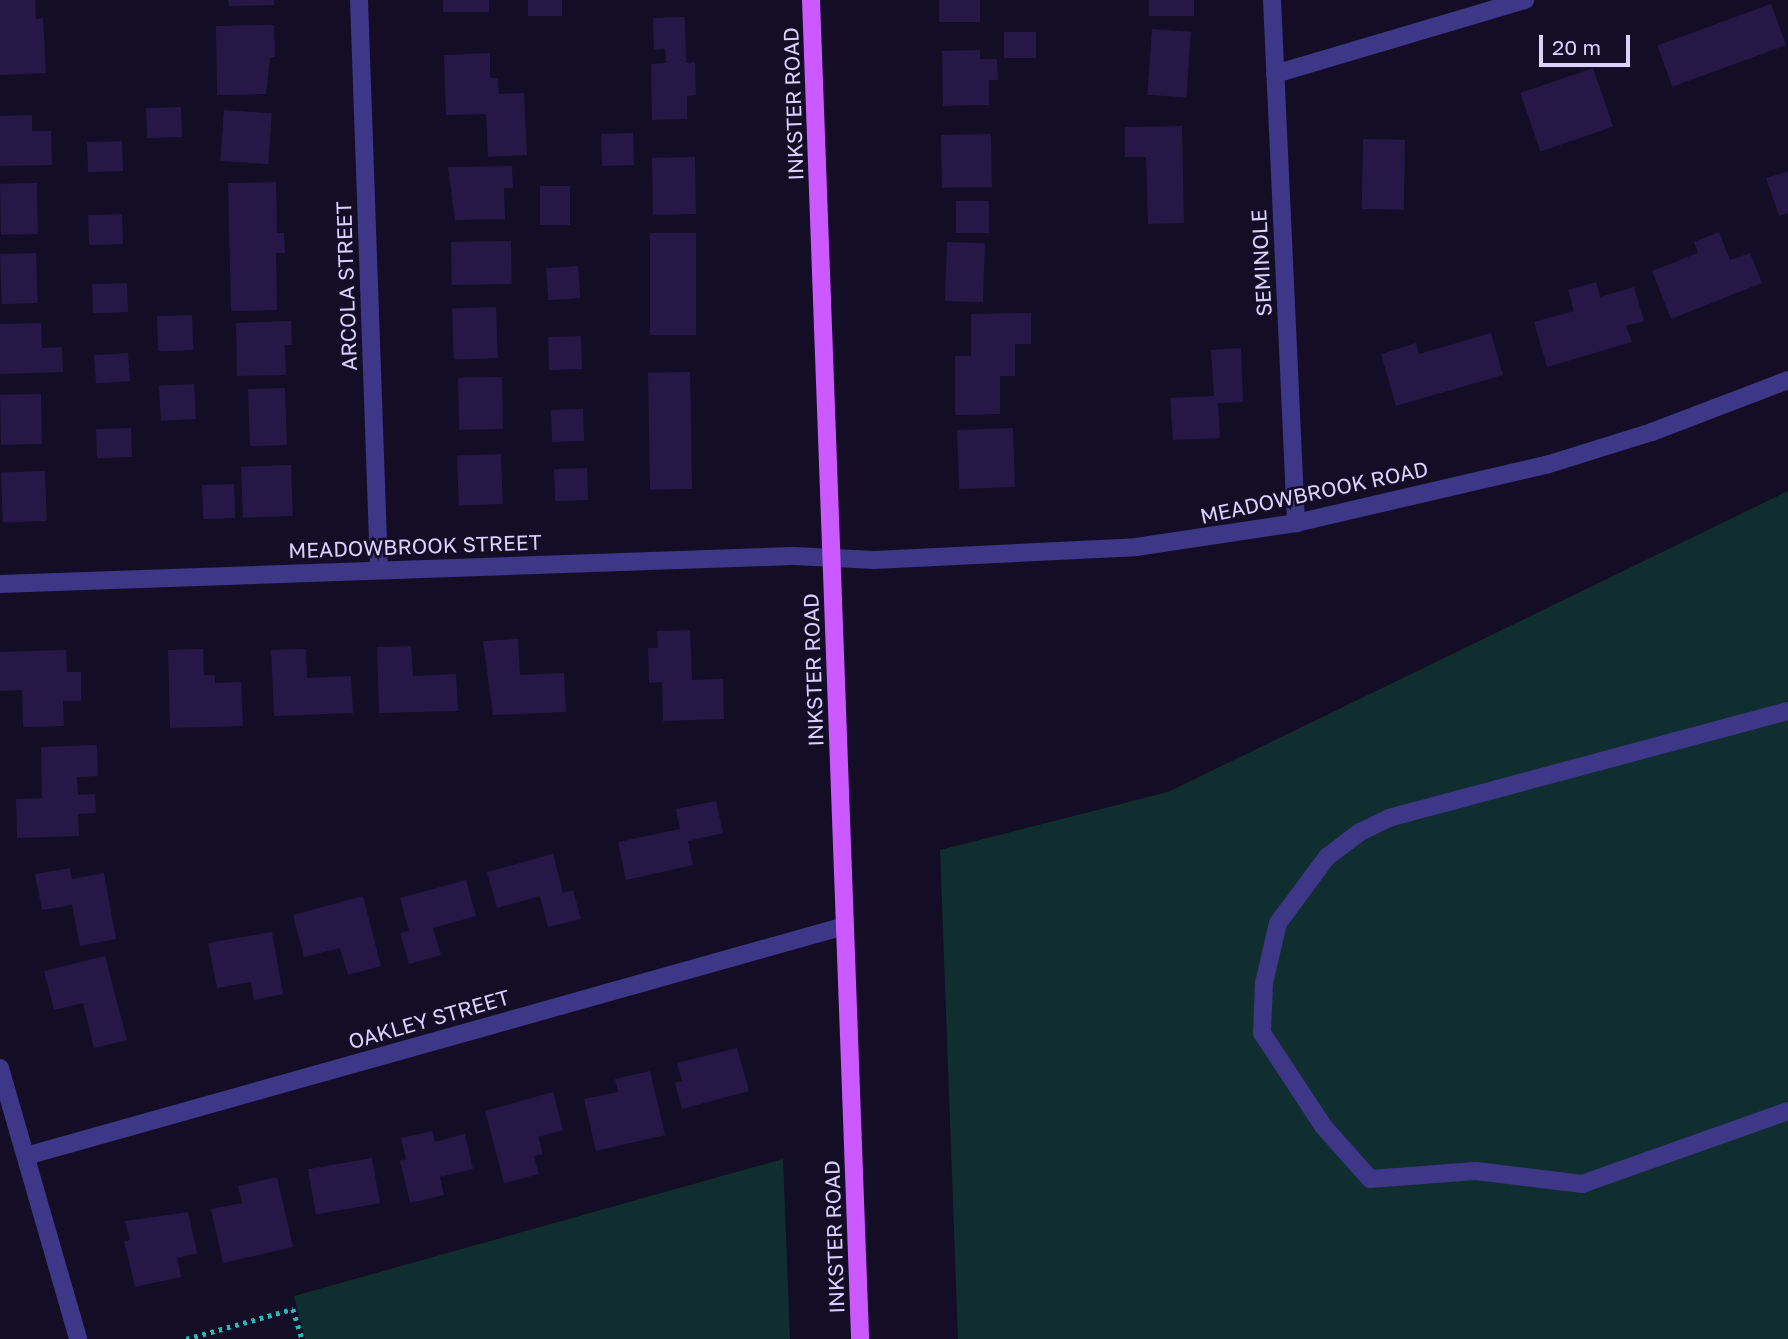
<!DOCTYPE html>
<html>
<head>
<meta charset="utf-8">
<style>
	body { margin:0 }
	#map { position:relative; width:1788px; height:1339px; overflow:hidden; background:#130d25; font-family:"Golos Text",sans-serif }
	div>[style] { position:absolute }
	.green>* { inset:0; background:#102e2f }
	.building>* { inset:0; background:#251847; transform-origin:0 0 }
	.path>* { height:4.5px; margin-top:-2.25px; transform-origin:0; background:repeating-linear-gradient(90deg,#28bbbc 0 3.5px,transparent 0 8.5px) }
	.minor>* { height:18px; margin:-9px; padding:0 9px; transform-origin:9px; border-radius:9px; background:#3e3686 }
	.major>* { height:18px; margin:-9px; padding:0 9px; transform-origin:9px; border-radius:9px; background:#cc58ff }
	span { translate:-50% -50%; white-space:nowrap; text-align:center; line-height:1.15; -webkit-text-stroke:5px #130d25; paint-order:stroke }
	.street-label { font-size:21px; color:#dad1ff }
	.scale { position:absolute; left:1539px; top:35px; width:91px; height:32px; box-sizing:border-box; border:4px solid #dad1ff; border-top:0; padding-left:9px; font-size:21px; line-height:24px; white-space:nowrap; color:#dad1ff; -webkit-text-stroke:5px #130d25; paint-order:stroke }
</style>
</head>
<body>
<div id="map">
	<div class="green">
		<i style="clip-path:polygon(1788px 491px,1788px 1339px,958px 1339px,940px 850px,1168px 792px)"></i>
		<i style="clip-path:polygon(783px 1159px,790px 1339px,305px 1339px,294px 1296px)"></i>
	</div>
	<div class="building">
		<i style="clip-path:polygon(0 0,35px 0,36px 19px,43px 18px,46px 73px,0 75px)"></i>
		<i style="clip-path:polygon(228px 0,274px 0,274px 5px,229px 6px)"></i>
		<i style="left:443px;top:0;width:46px;height:12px"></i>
		<i style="left:528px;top:0;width:34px;height:16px"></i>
		<i style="left:939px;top:0;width:41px;height:22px"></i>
		<i style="left:1149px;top:0;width:45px;height:16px"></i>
		<i style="left:1771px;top:4px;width:44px;height:121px;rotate:70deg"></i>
		<i style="clip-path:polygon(685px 17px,686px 63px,695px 62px,696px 95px,687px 96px,687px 119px,652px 120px,651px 64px,666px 63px,665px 49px,654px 50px,653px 18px)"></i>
		<i style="clip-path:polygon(274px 25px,275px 57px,270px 58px,266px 94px,217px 95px,216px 26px)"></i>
		<i style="left:1152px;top:29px;width:39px;height:66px;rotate:4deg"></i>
		<i style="left:1004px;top:32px;width:32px;height:26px"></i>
		<i style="clip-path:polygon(980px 50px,980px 59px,997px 59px,998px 80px,989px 80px,989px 105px,943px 106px,942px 51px)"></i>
		<i style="clip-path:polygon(490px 53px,490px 78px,498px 78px,499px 94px,524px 93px,527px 155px,488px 157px,486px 114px,446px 115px,444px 55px)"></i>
		<i style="left:1593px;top:68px;width:62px;height:77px;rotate:71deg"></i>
		<i style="left:181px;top:107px;width:30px;height:35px;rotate:88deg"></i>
		<i style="left:224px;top:110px;width:48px;height:51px;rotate:4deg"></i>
		<i style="clip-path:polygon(32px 115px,32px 131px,51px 131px,52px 165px,0 166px,0 116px)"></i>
		<i style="clip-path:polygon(1182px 126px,1184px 223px,1148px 224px,1146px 157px,1125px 157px,1125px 127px)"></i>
		<i style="left:633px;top:133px;width:32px;height:32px;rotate:88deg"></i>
		<i style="left:991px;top:134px;width:53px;height:50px;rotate:89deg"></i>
		<i style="left:1363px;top:139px;width:42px;height:70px;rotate:1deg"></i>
		<i style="left:122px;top:141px;width:30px;height:35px;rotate:88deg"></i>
		<i style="left:695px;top:157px;width:57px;height:43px;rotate:89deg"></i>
		<i style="clip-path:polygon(512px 166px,513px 188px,504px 188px,505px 219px,455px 220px,448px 167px)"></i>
		<i style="clip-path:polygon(1788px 171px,1788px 213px,1779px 216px,1766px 178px)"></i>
		<i style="clip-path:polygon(276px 182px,277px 233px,284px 233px,285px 253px,276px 253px,277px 310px,231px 311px,228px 183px)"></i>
		<i style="left:37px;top:183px;width:51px;height:37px;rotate:89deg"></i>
		<i style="left:540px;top:186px;width:30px;height:39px"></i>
		<i style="left:956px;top:201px;width:33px;height:32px"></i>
		<i style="left:122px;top:214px;width:30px;height:34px;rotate:88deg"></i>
		<i style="clip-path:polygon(1719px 232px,1730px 260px,1750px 253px,1762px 283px,1671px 319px,1652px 271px,1698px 253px,1694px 242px)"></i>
		<i style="left:650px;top:233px;width:46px;height:102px"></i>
		<i style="left:511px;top:241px;width:43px;height:60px;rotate:89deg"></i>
		<i style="left:947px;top:242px;width:38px;height:59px;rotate:2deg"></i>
		<i style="left:36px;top:253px;width:50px;height:36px;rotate:88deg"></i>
		<i style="left:578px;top:266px;width:32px;height:32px;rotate:86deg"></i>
		<i style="clip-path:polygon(1596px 282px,1600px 297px,1634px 287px,1644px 321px,1626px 326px,1632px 342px,1547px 367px,1534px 322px,1574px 311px,1568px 290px)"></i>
		<i style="left:127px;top:283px;width:29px;height:35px;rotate:88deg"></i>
		<i style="left:496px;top:307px;width:51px;height:44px;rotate:88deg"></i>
		<i style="clip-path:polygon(1031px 313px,1031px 344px,1015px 344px,1015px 376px,1000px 376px,1000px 414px,955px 415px,955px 356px,971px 356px,971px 314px)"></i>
		<i style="left:192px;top:315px;width:35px;height:35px;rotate:88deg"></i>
		<i style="clip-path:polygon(291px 321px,292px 345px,285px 345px,286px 375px,237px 376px,236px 323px)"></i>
		<i style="clip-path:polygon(41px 323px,42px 348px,62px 347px,63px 372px,0 374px,0 324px)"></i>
		<i style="clip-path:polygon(1491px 333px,1503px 375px,1396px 406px,1381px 354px,1416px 343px,1419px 354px)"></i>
		<i style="left:581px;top:336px;width:33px;height:33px;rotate:88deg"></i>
		<i style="clip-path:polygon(1241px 348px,1243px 402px,1218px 403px,1220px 438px,1173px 440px,1170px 398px,1214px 396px,1211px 350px)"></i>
		<i style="left:128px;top:353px;width:28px;height:34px;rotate:86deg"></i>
		<i style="left:690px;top:372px;width:117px;height:42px;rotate:89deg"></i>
		<i style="left:502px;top:377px;width:52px;height:44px;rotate:89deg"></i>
		<i style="left:194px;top:384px;width:35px;height:35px;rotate:87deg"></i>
		<i style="left:285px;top:388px;width:57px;height:37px;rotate:88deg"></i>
		<i style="left:41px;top:394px;width:50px;height:41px;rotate:89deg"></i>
		<i style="left:583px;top:409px;width:32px;height:32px;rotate:88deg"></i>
		<i style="left:131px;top:428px;width:29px;height:35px;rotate:88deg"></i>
		<i style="left:1013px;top:428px;width:59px;height:56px;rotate:88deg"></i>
		<i style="left:501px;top:454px;width:50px;height:44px;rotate:88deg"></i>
		<i style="left:291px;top:465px;width:51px;height:50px;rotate:88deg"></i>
		<i style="left:587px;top:468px;width:32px;height:33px;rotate:88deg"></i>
		<i style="left:45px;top:471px;width:50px;height:44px;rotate:88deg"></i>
		<i style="left:234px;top:484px;width:34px;height:32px;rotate:88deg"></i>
		<i style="clip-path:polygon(690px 630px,692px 680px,723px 679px,724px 719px,663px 721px,662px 682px,649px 683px,648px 648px,658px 648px,657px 631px)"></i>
		<i style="clip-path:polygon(518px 639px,520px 675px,564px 673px,566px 712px,493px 715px,483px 641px)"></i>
		<i style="clip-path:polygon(411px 646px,413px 676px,456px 674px,458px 711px,379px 713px,377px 647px)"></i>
		<i style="clip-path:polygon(203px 649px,204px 675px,215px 675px,215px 683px,241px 682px,243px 726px,170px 728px,168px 650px)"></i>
		<i style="clip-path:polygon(306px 649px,307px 678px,351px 676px,353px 713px,274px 716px,271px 650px)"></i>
		<i style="clip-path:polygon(66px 650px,67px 672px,81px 672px,81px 701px,63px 701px,64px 726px,23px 727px,22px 690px,0 691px,0 652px)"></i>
		<i style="clip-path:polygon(97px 745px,98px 776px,77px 777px,78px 795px,95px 794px,96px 813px,78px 814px,79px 836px,17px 838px,16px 799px,42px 798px,41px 747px)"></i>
		<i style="clip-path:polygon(716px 801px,723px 833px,688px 841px,693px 865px,626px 880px,618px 842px,680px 829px,676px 809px)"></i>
		<i style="clip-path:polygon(553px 854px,563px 893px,573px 890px,581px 919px,548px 927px,540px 896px,497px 908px,487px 872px)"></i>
		<i style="clip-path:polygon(70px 868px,72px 879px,104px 873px,116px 939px,80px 946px,72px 905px,42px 910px,35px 874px)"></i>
		<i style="clip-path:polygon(466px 880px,476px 916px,433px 928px,441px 955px,409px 964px,400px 933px,409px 931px,400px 898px)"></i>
		<i style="clip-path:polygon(363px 896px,381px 966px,348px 975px,340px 948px,304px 957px,293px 915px)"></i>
		<i style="clip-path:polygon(272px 932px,283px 994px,254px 1000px,251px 982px,217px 988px,208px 943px)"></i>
		<i style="clip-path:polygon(105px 956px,127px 1040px,94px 1048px,83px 1003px,54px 1010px,44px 971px)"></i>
		<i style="clip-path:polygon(737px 1048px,749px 1091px,682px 1109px,675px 1083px,682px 1081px,677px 1063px)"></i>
		<i style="clip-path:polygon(650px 1071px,665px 1135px,596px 1151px,584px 1099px,618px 1092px,615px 1079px)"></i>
		<i style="clip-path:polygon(553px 1092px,563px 1130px,538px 1137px,543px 1154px,534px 1156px,539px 1174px,504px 1183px,485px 1111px)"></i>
		<i style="clip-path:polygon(432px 1131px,435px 1142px,465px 1134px,473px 1169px,440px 1177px,444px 1195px,410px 1203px,400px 1161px,406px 1159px,401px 1138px)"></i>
		<i style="left:372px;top:1158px;width:46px;height:65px;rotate:80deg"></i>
		<i style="clip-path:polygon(277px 1177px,293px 1247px,223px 1263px,211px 1209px,242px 1203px,238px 1186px)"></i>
		<i style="clip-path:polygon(188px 1212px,197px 1253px,177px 1258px,181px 1277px,135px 1287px,124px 1241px,130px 1240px,125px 1221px)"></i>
	</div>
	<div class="path">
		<i style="left:186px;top:1339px;width:111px;rotate:-15.7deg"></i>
		<i style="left:293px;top:1309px;width:31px;rotate:73deg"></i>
	</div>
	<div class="minor">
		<i style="left:359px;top:0;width:570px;rotate:87.99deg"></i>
		<i style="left:1272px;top:0;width:524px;rotate:87.37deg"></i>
		<i style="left:1275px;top:74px;width:261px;rotate:-16.5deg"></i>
		<i style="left:0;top:584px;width:794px;rotate:-2.02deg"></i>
		<i style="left:794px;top:556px;width:80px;rotate:2.9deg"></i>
		<i style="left:874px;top:560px;width:262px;rotate:-2.8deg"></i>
		<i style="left:1136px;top:547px;width:162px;rotate:-8.5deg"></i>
		<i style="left:1296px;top:523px;width:257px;rotate:-13.1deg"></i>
		<i style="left:1546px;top:465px;width:111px;rotate:-17.3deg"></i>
		<i style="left:1652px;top:432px;width:146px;rotate:-20.9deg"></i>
		<i style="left:1788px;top:711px;width:413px;rotate:165deg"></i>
		<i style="left:1389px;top:818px;width:32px;rotate:154deg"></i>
		<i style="left:1360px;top:832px;width:41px;rotate:142.9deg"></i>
		<i style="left:1327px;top:857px;width:82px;rotate:126.6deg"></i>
		<i style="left:1278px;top:923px;width:62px;rotate:103.1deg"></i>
		<i style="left:1264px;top:983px;width:50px;rotate:92.3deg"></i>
		<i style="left:1262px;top:1033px;width:111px;rotate:56.7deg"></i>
		<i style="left:1323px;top:1126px;width:71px;rotate:48.4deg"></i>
		<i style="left:1370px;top:1179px;width:106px;rotate:-4.3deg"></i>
		<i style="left:1476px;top:1171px;width:107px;rotate:7deg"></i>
		<i style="left:1582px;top:1184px;width:219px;rotate:-19.5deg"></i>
		<i style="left:0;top:1068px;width:282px;rotate:73.9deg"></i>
		<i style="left:26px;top:1156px;width:851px;rotate:-15.69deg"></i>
	</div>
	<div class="major">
		<i style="left:811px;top:0;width:1340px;rotate:87.9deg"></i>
	</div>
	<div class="street-label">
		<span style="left:793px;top:104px;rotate:-92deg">INKSTER ROAD</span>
		<span style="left:1261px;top:263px;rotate:-93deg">SEMINOLE</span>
		<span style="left:346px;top:286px;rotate:-92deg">ARCOLA STREET</span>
		<span style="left:1314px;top:492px;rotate:-12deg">MEADOWBROOK ROAD</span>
		<span style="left:415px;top:546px;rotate:-2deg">MEADOWBROOK STREET</span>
		<span style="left:813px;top:670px;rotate:-92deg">INKSTER ROAD</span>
		<span style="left:429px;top:1019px;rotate:-16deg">OAKLEY STREET</span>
		<span style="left:834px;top:1237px;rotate:-92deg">INKSTER ROAD</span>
	</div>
	<div class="scale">20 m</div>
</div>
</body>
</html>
